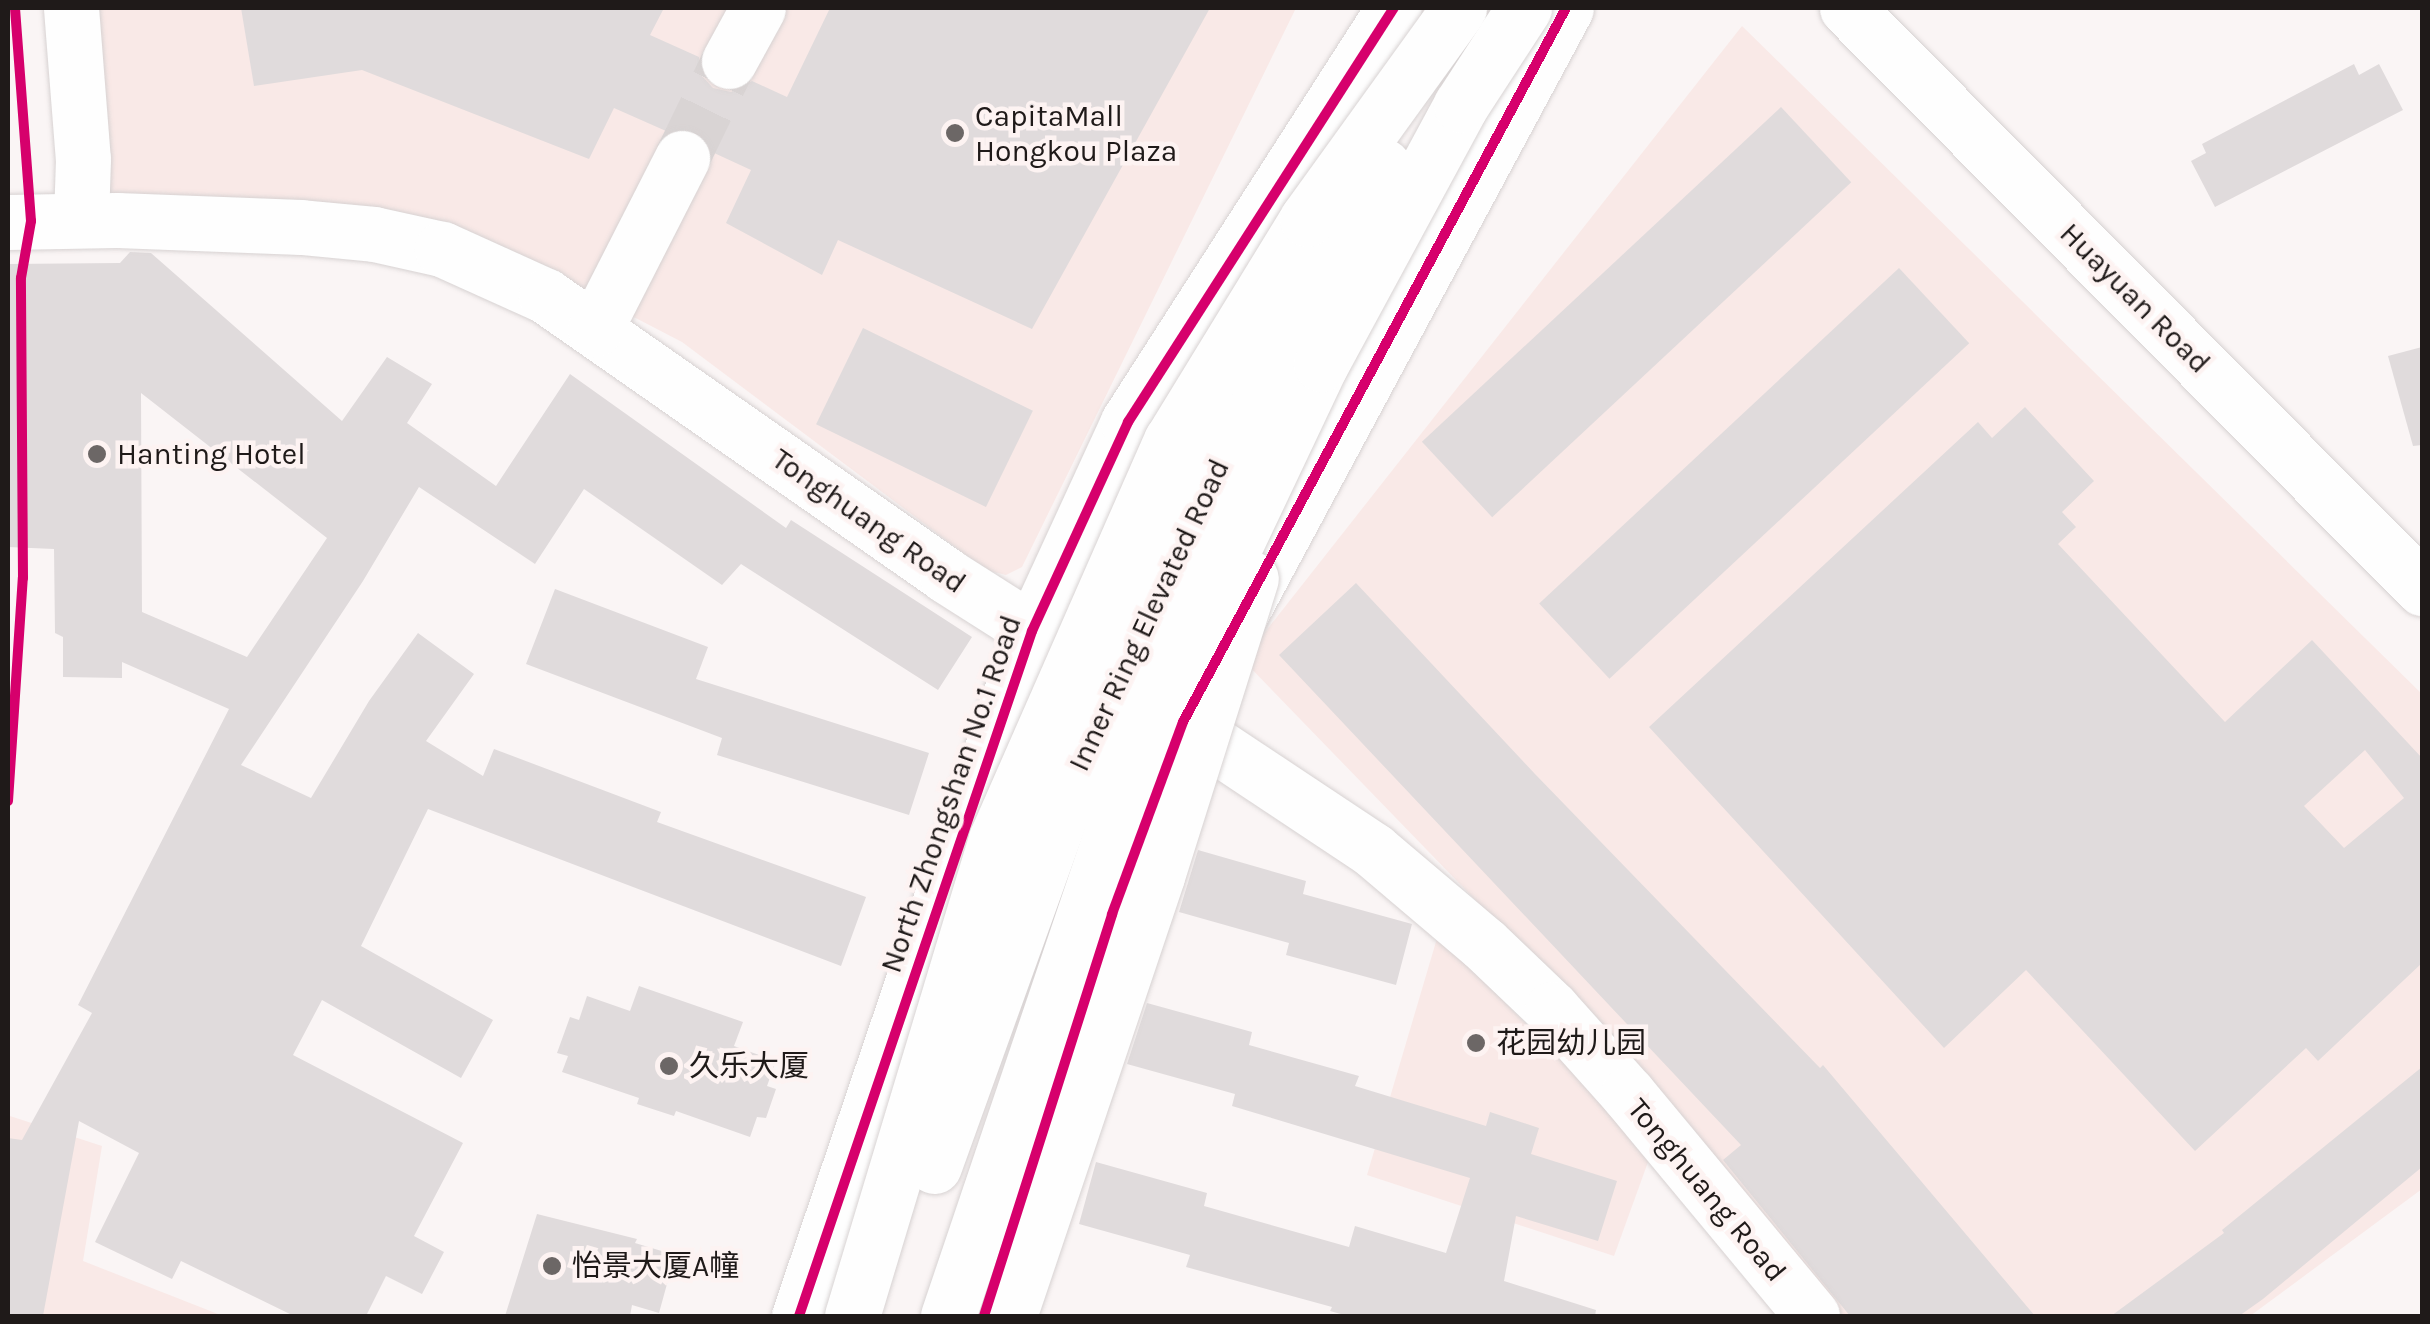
<!DOCTYPE html>
<html>
<head>
<meta charset="utf-8">
<style>
	body { margin:0 }
	#map { position:relative; width:2430px; height:1324px; overflow:hidden; background:#faf5f5; font-family:Karla,"Noto Sans SC",sans-serif }
	div>[style] { position:absolute }
	.built>* { inset:0; background:#f9e9e7 }
	.building>* { inset:0; background:#e0dbdc; transform-origin:0 0 }
	.minor-tunnel>* { height:55px; margin-top:-27.5px; transform-origin:0; background:repeating-linear-gradient(90deg,#d9d4d4 0 55px,transparent 0 83px) }
	.roads { filter:drop-shadow(0 0 2px #d7d2d2) drop-shadow(0 0 2px #d7d2d2) }
	.minor>* { height:55px; margin:-27.5px; padding:0 27.5px; transform-origin:27.5px; border-radius:27.5px; background:#fefefe }
	.major>* { height:55px; margin:-27.5px; padding:0 27.5px; transform-origin:27.5px; border-radius:27.5px; background:#fefefe }
	.bridges { filter:drop-shadow(0 0 2px #d7d2d2) drop-shadow(0 0 2px #d7d2d2) }
	.highway-bridge>* { height:55px; margin:-27.5px; padding:0 27.5px; transform-origin:27.5px; border-radius:27.5px; background:#fefefe }
	.cycleway>* { height:10px; margin:-5px; padding:0 5px; transform-origin:5px; border-radius:5px; background:#d6006c }
	.dots>* { width:28px; height:28px; translate:-50% -50%; box-sizing:border-box; border:5px solid #fdf3f2; border-radius:50% }
	span { translate:-50% -50%; white-space:nowrap; text-align:center; line-height:1.15; -webkit-text-stroke:9px #fdf3f2; paint-order:stroke }
	.poi-label { font-size:30px; color:#1f1a19 }
	.left { translate:0 -50%; text-align:left }
	.street-label { font-size:30px; color:#1f1a19 }
	.frame { position:absolute; inset:0; border:10px solid #1f1a19; pointer-events:none }
</style>
</head>
<body>
<div id="map">
	<div class="built">
		<i style="clip-path:polygon(84px 8px,1296px 8px,1022px 567px,1006px 575px,986px 570px,682px 342px,487px 241px,109px 193px)"></i>
		<i style="clip-path:polygon(1742px 26px,2422px 694px,2422px 1189px,2250px 1316px,1839px 1316px,1636px 1066px,1243px 660px)"></i>
		<i style="clip-path:polygon(1438px 935px,1652px 1151px,1614px 1256px,1367px 1175px)"></i>
		<i style="clip-path:polygon(10px 1116px,102px 1146px,83px 1261px,223px 1316px,8px 1316px)"></i>
	</div>
	<div class="building">
		<i style="clip-path:polygon(241px 8px,664px 8px,650px 35px,699px 57px,702px 76px,713px 88px,731px 92px,752px 81px,787px 97px,830px 8px,1210px 8px,1032px 329px,838px 240px,822px 275px,726px 223px,751px 170px,712px 152px,708px 140px,695px 130px,679px 127px,666px 131px,614px 108px,589px 159px,362px 70px,254px 86px)"></i>
		<i style="clip-path:polygon(2354px 64px,2359px 75px,2379px 64px,2403px 110px,2215px 207px,2191px 161px,2206px 153px,2202px 144px)"></i>
		<i style="left:1781px;top:107px;width:103px;height:491px;rotate:47deg"></i>
		<i style="clip-path:polygon(evenodd,130px 252px,151px 253px,342px 421px,387px 357px,432px 384px,407px 423px,496px 486px,570px 374px,786px 528px,791px 520px,972px 637px,938px 690px,741px 564px,722px 585px,584px 489px,535px 564px,419px 487px,363px 581px,241px 765px,311px 798px,369px 701px,418px 633px,474px 674px,426px 741px,483px 776px,494px 749px,661px 812px,657px 822px,866px 897px,841px 966px,428px 809px,361px 946px,493px 1020px,461px 1078px,322px 1000px,293px 1055px,463px 1143px,414px 1236px,444px 1252px,422px 1294px,386px 1276px,366px 1316px,294px 1316px,181px 1261px,172px 1279px,95px 1242px,139px 1153px,79px 1121px,43px 1316px,8px 1316px,8px 1138px,22px 1140px,92px 1013px,78px 1005px,229px 709px,122px 662px,122px 678px,63px 677px,63px 637px,55px 633px,54px 549px,8px 547px,8px 264px,120px 263px,130px 252px,141px 393px,327px 538px,247px 657px,142px 612px,141px 393px)"></i>
		<i style="left:1899px;top:268px;width:103px;height:492px;rotate:47deg"></i>
		<i style="left:863px;top:328px;width:189px;height:107px;rotate:26deg"></i>
		<i style="clip-path:polygon(2422px 347px,2422px 445px,2413px 446px,2388px 356px)"></i>
		<i style="clip-path:polygon(evenodd,2025px 407px,2094px 481px,2062px 512px,2076px 527px,2058px 544px,2225px 722px,2312px 640px,2422px 758px,2422px 963px,2318px 1061px,2306px 1048px,2195px 1151px,2026px 970px,1944px 1048px,1649px 727px,1978px 422px,1992px 438px,2025px 407px,2365px 750px,2404px 798px,2344px 848px,2304px 806px,2365px 750px)"></i>
		<i style="clip-path:polygon(1356px 583px,1535px 774px,1820px 1068px,1823px 1065px,2035px 1316px,1850px 1316px,1723px 1160px,1741px 1145px,1279px 655px)"></i>
		<i style="clip-path:polygon(555px 589px,708px 647px,696px 679px,929px 753px,909px 815px,717px 755px,722px 738px,526px 664px)"></i>
		<i style="clip-path:polygon(1198px 850px,1306px 881px,1303px 894px,1412px 924px,1396px 985px,1286px 955px,1289px 943px,1179px 912px)"></i>
		<i style="clip-path:polygon(639px 986px,743px 1022px,734px 1046px,776px 1061px,767px 1086px,776px 1089px,766px 1118px,757px 1117px,750px 1137px,676px 1111px,674px 1116px,637px 1104px,639px 1098px,562px 1072px,568px 1056px,557px 1053px,570px 1017px,579px 1020px,587px 996px,630px 1011px)"></i>
		<i style="clip-path:polygon(1147px 1003px,1252px 1032px,1249px 1045px,1359px 1076px,1355px 1086px,1486px 1126px,1490px 1112px,1539px 1128px,1531px 1154px,1617px 1181px,1598px 1241px,1516px 1216px,1504px 1281px,1596px 1310px,1595px 1316px,1348px 1316px,1330px 1311px,1332px 1307px,1186px 1267px,1190px 1255px,1079px 1224px,1096px 1162px,1207px 1193px,1204px 1206px,1349px 1247px,1355px 1226px,1446px 1253px,1470px 1178px,1232px 1106px,1235px 1094px,1127px 1064px)"></i>
		<i style="clip-path:polygon(2422px 1067px,2422px 1167px,2263px 1299px,2239px 1316px,2111px 1316px,2224px 1233px,2222px 1230px)"></i>
		<i style="clip-path:polygon(537px 1214px,637px 1239px,635px 1243px,675px 1255px,659px 1313px,632px 1305px,630px 1316px,505px 1316px)"></i>
	</div>
	<div class="minor-tunnel">
		<i style="left:682px;top:158px;width:108px;rotate:-64.1deg"></i>
	</div>
	<div class="roads">
		<div class="minor">
			<i style="left:71px;top:8px;width:151px;rotate:85.5deg"></i>
			<i style="left:83px;top:159px;width:61px;rotate:91.9deg"></i>
			<i style="left:729px;top:61px;width:60px;rotate:-61.3deg"></i>
			<i style="left:8px;top:222px;width:109px;rotate:-1.1deg"></i>
			<i style="left:117px;top:220px;width:184px;rotate:2.2deg"></i>
			<i style="left:301px;top:227px;width:73px;rotate:5.5deg"></i>
			<i style="left:374px;top:234px;width:70px;rotate:12.4deg"></i>
			<i style="left:442px;top:249px;width:114px;rotate:24.3deg"></i>
			<i style="left:546px;top:296px;width:489px;rotate:34.9deg"></i>
			<i style="left:947px;top:576px;width:146px;rotate:32.4deg"></i>
			<i style="left:595px;top:329px;width:192px;rotate:-63deg"></i>
			<i style="left:1161px;top:709px;width:255px;rotate:33.6deg"></i>
			<i style="left:1373px;top:850px;width:145px;rotate:40.3deg"></i>
			<i style="left:1484px;top:944px;width:94px;rotate:43.7deg"></i>
			<i style="left:1552px;top:1009px;width:114px;rotate:48.2deg"></i>
			<i style="left:1628px;top:1094px;width:288px;rotate:50.3deg"></i>
		</div>
		<div class="major">
			<i style="left:1847px;top:8px;width:817px;rotate:45.25deg"></i>
			<i style="left:1235px;top:624px;width:699px;rotate:-61.75deg"></i>
			<i style="left:1030px;top:1171px;width:270px;rotate:-72.3deg"></i>
			<i style="left:1112px;top:914px;width:165px;rotate:-69.8deg"></i>
			<i style="left:799px;top:1316px;width:724px;rotate:-71.21deg"></i>
			<i style="left:1032px;top:631px;width:230px;rotate:-65.3deg"></i>
			<i style="left:1128px;top:422px;width:492px;rotate:-57.3deg"></i>
		</div>
	</div>
	<div class="bridges">
		<div class="highway-bridge">
			<i style="left:934px;top:1166px;width:466px;rotate:-70.2deg"></i>
			<i style="left:1092px;top:728px;width:382px;rotate:-64.4deg"></i>
			<i style="left:1257px;top:383px;width:251px;rotate:-59.7deg"></i>
			<i style="left:852px;top:1316px;width:498px;rotate:-73.2deg"></i>
			<i style="left:996px;top:839px;width:435px;rotate:-66.3deg"></i>
			<i style="left:1171px;top:441px;width:260px;rotate:-58.5deg"></i>
			<i style="left:1307px;top:219px;width:260px;rotate:-54.2deg"></i>
			<i style="left:948px;top:1316px;width:608px;rotate:-71.3deg"></i>
			<i style="left:1143px;top:740px;width:416px;rotate:-64.7deg"></i>
			<i style="left:1321px;top:364px;width:294px;rotate:-61.6deg"></i>
			<i style="left:1461px;top:105px;width:116px;rotate:-57deg"></i>
			<i style="left:1009px;top:1316px;width:464px;rotate:-71.4deg"></i>
			<i style="left:1157px;top:876px;width:312px;rotate:-72.5deg"></i>
		</div>
	</div>
	<div class="cycleway">
		<i style="left:8px;top:801px;width:224px;rotate:-86.2deg"></i>
		<i style="left:23px;top:578px;width:300px;rotate:-90.4deg"></i>
		<i style="left:21px;top:278px;width:58px;rotate:-80deg"></i>
		<i style="left:31px;top:221px;width:214px;rotate:-94.3deg"></i>
		<i style="left:799px;top:1316px;width:724px;rotate:-71.21deg"></i>
		<i style="left:1032px;top:631px;width:230px;rotate:-65.3deg"></i>
		<i style="left:1128px;top:422px;width:492px;rotate:-57.3deg"></i>
		<i style="left:984px;top:1316px;width:422px;rotate:-72.3deg"></i>
		<i style="left:1112px;top:914px;width:205px;rotate:-69.7deg"></i>
		<i style="left:1183px;top:722px;width:810px;rotate:-61.79deg"></i>
	</div>
	<div class="dots">
		<i style="left:955px;top:133px;background:#6c6766"></i>
		<i style="left:97px;top:454px;background:#6c6766"></i>
		<i style="left:1476px;top:1043px;background:#6c6766"></i>
		<i style="left:669px;top:1066px;background:#6c6766"></i>
		<i style="left:552px;top:1266px;background:#6c6766"></i>
	</div>
	<div class="poi-label">
		<span class="left" style="left:975px;top:133px">CapitaMall<br>Hongkou Plaza</span>
		<span class="left" style="left:117px;top:454px">Hanting Hotel</span>
		<span class="left" style="left:1496px;top:1043px">花园幼儿园</span>
		<span class="left" style="left:689px;top:1066px">久乐大厦</span>
		<span class="left" style="left:572px;top:1266px">怡景大厦A幢</span>
	</div>
	<div class="street-label">
		<span style="left:2135px;top:298px;rotate:45deg">Huayuan Road</span>
		<span style="left:869px;top:521px;rotate:35deg">Tonghuang Road</span>
		<span style="left:1149px;top:615px;rotate:-65deg">Inner Ring Elevated Road</span>
		<span style="left:951px;top:794px;rotate:-71deg">North Zhongshan No.1 Road</span>
		<span style="left:1707px;top:1190px;rotate:50deg">Tonghuang Road</span>
	</div>
	<div class="frame"></div>
</div>
</body>
</html>
